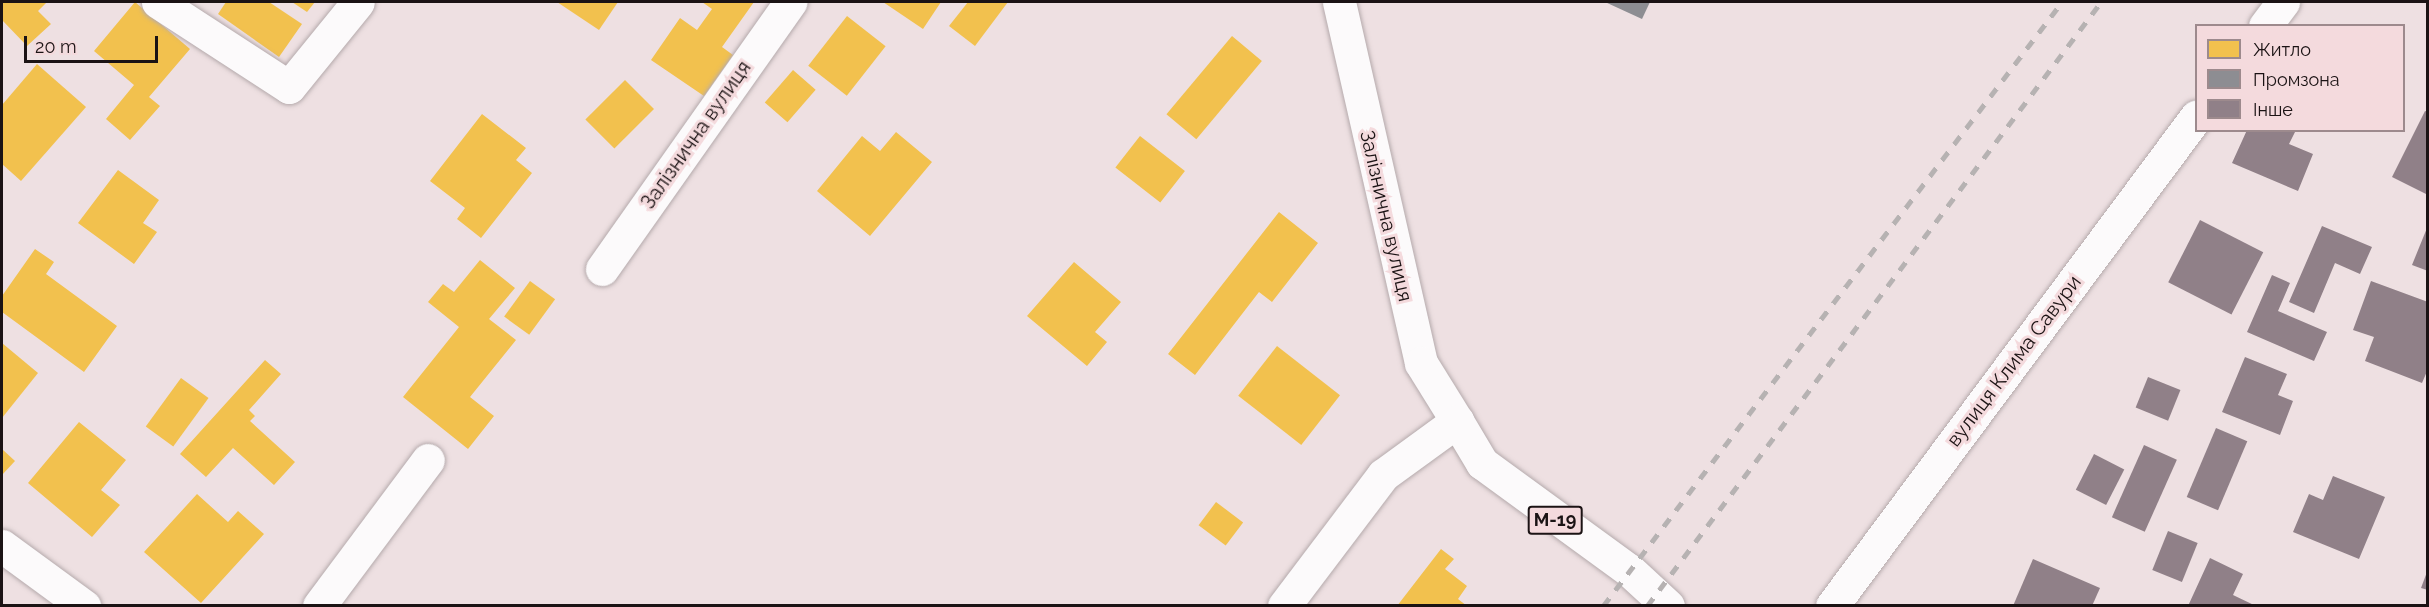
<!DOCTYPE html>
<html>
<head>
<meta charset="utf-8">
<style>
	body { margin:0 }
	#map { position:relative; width:2429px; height:607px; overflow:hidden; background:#eee0e2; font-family:Raleway,sans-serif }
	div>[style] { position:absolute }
	.homes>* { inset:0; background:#f2c14e; transform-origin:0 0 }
	.industry>* { inset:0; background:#8d8d92 }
	.building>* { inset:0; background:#908088; transform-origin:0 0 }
	.roads { filter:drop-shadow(0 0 2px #b5aaac) drop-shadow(0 0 2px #b5aaac) }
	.street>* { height:33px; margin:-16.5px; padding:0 16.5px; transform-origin:16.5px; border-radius:16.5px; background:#fcfafb }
	.secondary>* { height:33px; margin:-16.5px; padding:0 16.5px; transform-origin:16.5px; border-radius:16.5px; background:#fcfafb }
	.highway>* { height:33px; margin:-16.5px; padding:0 16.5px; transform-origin:16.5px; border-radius:16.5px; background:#fcfafb }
	.rail>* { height:4.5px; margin-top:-2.25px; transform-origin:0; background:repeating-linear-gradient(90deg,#b6b2b2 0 10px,transparent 0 20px) }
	span { translate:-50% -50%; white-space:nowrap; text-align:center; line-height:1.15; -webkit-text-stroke:6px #f4dadd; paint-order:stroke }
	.shield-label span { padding:2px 4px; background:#f4dadd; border:2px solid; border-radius:4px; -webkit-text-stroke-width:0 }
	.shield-label { font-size:18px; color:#1b1314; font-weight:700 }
	.street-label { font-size:20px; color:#1b1314 }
	.frame { position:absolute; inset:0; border:3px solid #1b1314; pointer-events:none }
	.legend { position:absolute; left:2195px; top:24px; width:210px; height:108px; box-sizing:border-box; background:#f4dadd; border:2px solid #9d8a8d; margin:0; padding:8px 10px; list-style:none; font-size:18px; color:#1b1314 }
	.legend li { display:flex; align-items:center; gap:12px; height:30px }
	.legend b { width:30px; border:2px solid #9d8a8d }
	.scale { position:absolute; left:24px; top:36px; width:134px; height:27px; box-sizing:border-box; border:3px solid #1b1314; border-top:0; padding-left:8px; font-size:18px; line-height:21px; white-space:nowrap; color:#1b1314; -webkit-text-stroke:4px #f4dadd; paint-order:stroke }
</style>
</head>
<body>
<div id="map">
	<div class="homes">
		<i style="clip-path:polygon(2px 2px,47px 2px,38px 11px,51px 24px,27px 46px,2px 20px)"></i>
		<i style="clip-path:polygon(135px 2px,190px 49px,149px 97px,160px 106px,130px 140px,106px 119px,134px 85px,94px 51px)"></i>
		<i style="clip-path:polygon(226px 2px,269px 2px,302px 24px,279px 57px,218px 14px)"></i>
		<i style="clip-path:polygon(292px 2px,315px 2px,307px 12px)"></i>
		<i style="clip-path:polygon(557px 2px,618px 2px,599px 30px)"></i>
		<i style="clip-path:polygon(702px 2px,754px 2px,722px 47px,733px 55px,704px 96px,651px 60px,680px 18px,697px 30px,712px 9px)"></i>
		<i style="clip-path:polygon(883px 2px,941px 2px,923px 29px)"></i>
		<i style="clip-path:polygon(968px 2px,1008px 2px,975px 46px,949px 26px)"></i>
		<i style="left:847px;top:16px;width:49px;height:63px;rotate:38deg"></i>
		<i style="left:1232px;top:36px;width:39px;height:102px;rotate:40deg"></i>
		<i style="clip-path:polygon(37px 64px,86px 107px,21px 181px,2px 164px,2px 105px)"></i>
		<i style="left:793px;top:70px;width:30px;height:43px;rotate:41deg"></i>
		<i style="left:625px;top:80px;width:41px;height:56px;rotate:45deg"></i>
		<i style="clip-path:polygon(482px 114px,526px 148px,516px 160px,532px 173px,481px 238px,457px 219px,465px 208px,430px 181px)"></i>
		<i style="clip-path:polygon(896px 132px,932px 162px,870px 236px,817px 191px,862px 136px,880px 151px)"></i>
		<i style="left:1140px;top:136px;width:57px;height:40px;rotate:38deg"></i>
		<i style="clip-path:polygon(118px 170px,159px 200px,143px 223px,157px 232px,134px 264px,78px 223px)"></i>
		<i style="clip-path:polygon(1279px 212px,1318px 243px,1272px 302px,1259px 292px,1195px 375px,1168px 354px)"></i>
		<i style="clip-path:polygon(35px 249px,54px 262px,46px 274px,117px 326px,84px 372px,2px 312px,2px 296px)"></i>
		<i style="clip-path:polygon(480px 260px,515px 288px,489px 319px,516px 340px,470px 397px,494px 416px,468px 449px,403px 397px,459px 327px,428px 302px,443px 284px,454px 292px)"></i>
		<i style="clip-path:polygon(1074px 262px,1121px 302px,1095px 332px,1107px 342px,1087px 366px,1027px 316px)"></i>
		<i style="left:530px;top:281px;width:31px;height:44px;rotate:36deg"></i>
		<i style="clip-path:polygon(2px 343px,38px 373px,2px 418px)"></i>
		<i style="left:1277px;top:346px;width:80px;height:63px;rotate:38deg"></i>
		<i style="clip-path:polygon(265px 360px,281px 374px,249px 410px,255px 416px,250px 421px,295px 462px,274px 485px,233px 448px,206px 477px,180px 454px)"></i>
		<i style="left:181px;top:378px;width:34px;height:60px;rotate:36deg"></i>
		<i style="clip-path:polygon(79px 422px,126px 460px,101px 490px,120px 505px,92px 537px,28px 483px)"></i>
		<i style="clip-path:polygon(2px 449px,15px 461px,2px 475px)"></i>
		<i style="clip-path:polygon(197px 494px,228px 522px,238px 511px,264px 534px,201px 603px,144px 552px)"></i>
		<i style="left:1216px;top:502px;width:34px;height:29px;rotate:37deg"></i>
		<i style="clip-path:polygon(1441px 549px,1454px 559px,1445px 569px,1467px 586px,1458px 599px,1467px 606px,1397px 606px)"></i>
	</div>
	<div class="industry">
		<i style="clip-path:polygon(1605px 2px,1650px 2px,1642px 19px)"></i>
	</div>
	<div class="building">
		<i style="clip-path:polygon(2425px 111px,2428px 112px,2428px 195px,2392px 177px)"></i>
		<i style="clip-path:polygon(2247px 130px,2296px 130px,2289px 144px,2313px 154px,2298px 191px,2232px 163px)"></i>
		<i style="left:2200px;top:220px;width:71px;height:70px;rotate:27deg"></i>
		<i style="clip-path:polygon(2322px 226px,2372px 247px,2360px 274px,2335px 263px,2314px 313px,2289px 302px)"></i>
		<i style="clip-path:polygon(2427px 228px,2428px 228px,2428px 271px,2412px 265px)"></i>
		<i style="clip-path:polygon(2272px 275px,2290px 283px,2278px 311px,2327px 332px,2314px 361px,2247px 332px)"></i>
		<i style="clip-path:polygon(2371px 281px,2428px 302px,2428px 369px,2422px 383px,2365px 361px,2374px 337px,2353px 330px)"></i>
		<i style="clip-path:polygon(2245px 357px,2287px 374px,2278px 395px,2293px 401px,2280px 435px,2222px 412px)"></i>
		<i style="left:2148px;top:377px;width:35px;height:33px;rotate:22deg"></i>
		<i style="left:2216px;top:428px;width:34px;height:75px;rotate:23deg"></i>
		<i style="left:2144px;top:445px;width:36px;height:79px;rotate:24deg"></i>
		<i style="left:2094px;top:454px;width:34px;height:40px;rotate:27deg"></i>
		<i style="clip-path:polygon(2333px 476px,2385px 497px,2359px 559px,2293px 532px,2309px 494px,2323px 500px)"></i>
		<i style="left:2168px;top:531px;width:32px;height:42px;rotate:22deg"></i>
		<i style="clip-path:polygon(2210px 558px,2243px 574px,2233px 595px,2256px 606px,2188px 606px)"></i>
		<i style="clip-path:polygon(2033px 559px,2100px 588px,2092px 606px,2013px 606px)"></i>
		<i style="clip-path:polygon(2427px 572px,2428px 572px,2428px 590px,2421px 588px)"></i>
	</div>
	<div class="roads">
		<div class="street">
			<i style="left:158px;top:2px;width:156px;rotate:33deg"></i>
			<i style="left:289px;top:87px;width:109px;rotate:-50.9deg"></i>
			<i style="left:2265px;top:26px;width:30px;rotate:-53deg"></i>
			<i style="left:602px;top:269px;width:327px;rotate:-54.8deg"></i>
			<i style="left:2px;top:546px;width:102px;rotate:36.2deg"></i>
			<i style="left:319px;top:606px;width:182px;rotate:-53.3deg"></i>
			<i style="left:1832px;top:606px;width:610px;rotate:-53.34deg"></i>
		</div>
		<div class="secondary">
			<i style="left:1339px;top:2px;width:370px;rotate:77.2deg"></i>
			<i style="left:1421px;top:363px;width:68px;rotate:58.2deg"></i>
		</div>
		<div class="highway">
			<i style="left:1284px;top:606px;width:164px;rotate:-52.9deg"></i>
			<i style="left:1383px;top:475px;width:92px;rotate:-36.1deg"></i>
			<i style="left:1457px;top:421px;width:49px;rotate:59.2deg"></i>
			<i style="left:1482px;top:463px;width:182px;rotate:36.1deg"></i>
			<i style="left:1629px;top:570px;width:53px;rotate:42.7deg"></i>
		</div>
	</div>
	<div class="rail">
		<i style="left:1603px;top:606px;width:759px;rotate:-52.77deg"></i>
		<i style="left:1647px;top:606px;width:756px;rotate:-53.07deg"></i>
	</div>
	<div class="shield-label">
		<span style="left:1555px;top:520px">М-19</span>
	</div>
	<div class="street-label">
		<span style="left:696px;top:135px;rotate:-55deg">Залізнична вулиця</span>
		<span style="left:1386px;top:216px;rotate:77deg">Залізнична вулиця</span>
		<span style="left:2014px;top:361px;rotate:-53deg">вулиця Клима Савури</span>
	</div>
	<div class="frame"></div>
	<ul class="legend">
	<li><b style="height:16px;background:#f2c14e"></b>Житло</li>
	<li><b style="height:16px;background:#8d8d92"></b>Промзона</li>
	<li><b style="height:16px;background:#908088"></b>Інше</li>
	</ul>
	<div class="scale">20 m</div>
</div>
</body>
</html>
